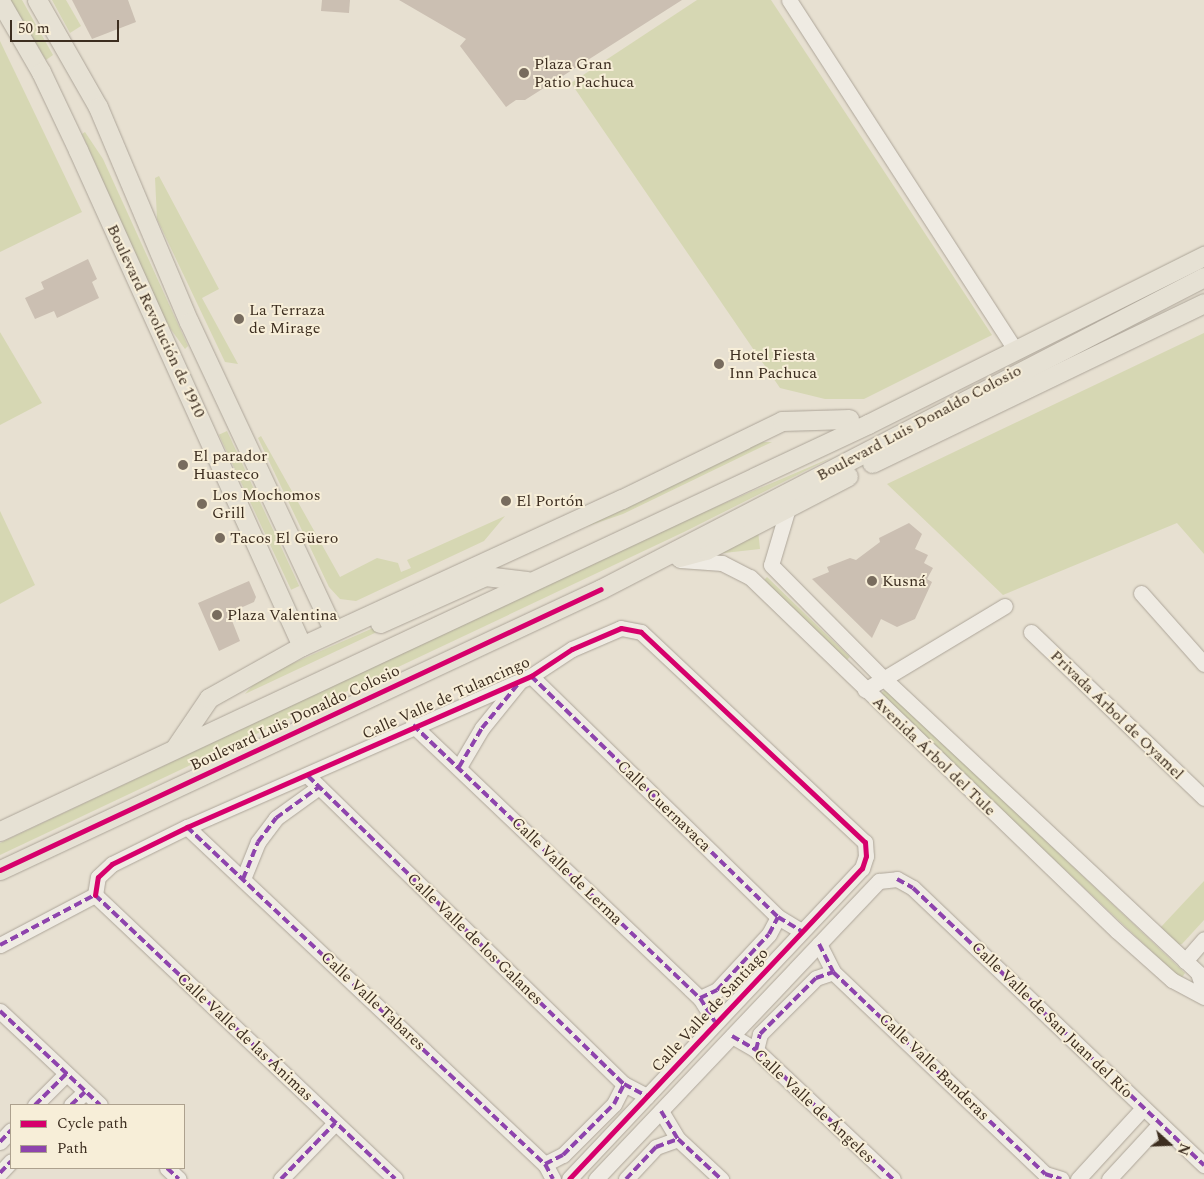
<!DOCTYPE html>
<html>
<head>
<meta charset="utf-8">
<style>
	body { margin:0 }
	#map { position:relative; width:1204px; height:1179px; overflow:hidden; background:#e7e0d1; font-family:Spectral,serif }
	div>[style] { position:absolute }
	.green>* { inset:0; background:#d6d7b3; transform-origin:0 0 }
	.building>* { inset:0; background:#cbbfb2 }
	.roads { filter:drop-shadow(0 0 1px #ada599) drop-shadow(0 0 1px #ada599) }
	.minor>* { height:15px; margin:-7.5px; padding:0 7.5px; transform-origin:7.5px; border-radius:7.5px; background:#efebe3 }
	.major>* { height:19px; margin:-9.5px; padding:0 9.5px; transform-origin:9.5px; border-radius:9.5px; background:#e6e1d4 }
	.quiet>* { height:4px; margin-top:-2px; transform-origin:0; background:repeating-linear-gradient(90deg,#8e44ad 0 8px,transparent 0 12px) }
	.cycleway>* { height:5px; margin:-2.5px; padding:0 2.5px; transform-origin:2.5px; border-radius:2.5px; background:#d6006c }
	.dots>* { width:14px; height:14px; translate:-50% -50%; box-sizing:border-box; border:2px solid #f7eed8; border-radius:50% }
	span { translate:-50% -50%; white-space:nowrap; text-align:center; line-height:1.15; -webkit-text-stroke:4px #f7eed8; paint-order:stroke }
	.poi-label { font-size:16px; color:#3d2e20 }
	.left { translate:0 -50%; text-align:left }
	.street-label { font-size:16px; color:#3d2e20 }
	.legend { position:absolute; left:10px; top:1104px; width:175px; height:65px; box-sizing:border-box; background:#f7eed8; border:1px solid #ada18e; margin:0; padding:6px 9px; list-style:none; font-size:15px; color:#3d2e20 }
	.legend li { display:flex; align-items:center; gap:10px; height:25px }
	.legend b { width:25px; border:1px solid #ada18e }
	.north { position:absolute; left:1144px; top:1119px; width:50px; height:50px; -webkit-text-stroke:4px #f7eed8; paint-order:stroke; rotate:110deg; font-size:14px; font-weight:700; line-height:20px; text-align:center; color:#3d2e20 }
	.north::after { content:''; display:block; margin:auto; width:18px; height:22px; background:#3d2e20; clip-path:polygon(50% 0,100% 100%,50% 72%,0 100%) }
	.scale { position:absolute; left:10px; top:20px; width:109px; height:22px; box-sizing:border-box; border:2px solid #3d2e20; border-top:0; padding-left:6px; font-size:15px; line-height:18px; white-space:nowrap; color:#3d2e20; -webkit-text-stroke:4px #f7eed8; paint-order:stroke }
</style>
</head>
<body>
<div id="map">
	<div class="green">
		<i style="clip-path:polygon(10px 0,22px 0,53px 55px,46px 60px)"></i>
		<i style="clip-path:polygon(52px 0,66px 0,81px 26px,70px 33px)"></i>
		<i style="clip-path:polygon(697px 0,771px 0,992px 335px,864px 399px,825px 399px,780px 388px,571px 83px)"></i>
		<i style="clip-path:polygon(0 41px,82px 212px,0 252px)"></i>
		<i style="clip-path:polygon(85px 132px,103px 159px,188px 346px,185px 349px,167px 324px,82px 134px)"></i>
		<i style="clip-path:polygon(159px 176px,219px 289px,202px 298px,238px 364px,225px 362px,157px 219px,155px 178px)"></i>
		<i style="clip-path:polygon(0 332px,42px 403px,0 425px)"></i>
		<i style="clip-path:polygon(1204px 333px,1204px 554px,1177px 523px,1003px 595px,887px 484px)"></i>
		<i style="left:227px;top:431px;width:171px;height:9px;rotate:65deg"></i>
		<i style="clip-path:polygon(261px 436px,340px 577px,377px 558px,398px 563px,401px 572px,411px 568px,407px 560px,505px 516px,484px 541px,356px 601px,340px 599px,329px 587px,258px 438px)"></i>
		<i style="clip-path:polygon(758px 442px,772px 442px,623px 514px,585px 527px)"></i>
		<i style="clip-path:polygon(833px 457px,684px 532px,0 855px,0 843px,680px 522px)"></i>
		<i style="clip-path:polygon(0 511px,35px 585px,0 604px)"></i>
		<i style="clip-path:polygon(758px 530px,760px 549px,715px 554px)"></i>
		<i style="left:767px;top:577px;width:115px;height:7px;rotate:44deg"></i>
		<i style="clip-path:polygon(460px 590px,462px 592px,245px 694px,259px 678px)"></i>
		<i style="clip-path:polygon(886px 689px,1185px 973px,1181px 979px,879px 695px)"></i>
		<i style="clip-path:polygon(1204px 881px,1204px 920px,1182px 944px,1176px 945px,1160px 928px)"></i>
	</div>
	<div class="building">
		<i style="clip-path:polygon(72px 0,128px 0,136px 22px,92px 39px)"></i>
		<i style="clip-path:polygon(322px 0,350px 0,349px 13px,321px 11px)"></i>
		<i style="clip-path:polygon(399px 0,682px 0,525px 100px,516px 100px,506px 107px,460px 46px,466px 39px)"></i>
		<i style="clip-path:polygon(88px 259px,97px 279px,92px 282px,99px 298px,57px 318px,54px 311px,35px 319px,25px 298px,44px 289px,41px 282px)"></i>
		<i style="clip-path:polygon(909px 523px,922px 534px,915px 549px,928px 555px,924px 563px,933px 568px,927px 579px,932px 582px,915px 619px,897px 627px,881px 619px,872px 638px,812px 579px,829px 572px,827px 567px,850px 558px,856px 560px,880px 542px,879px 538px)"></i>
		<i style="clip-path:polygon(249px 581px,256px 597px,254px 602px,229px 613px,240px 641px,219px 651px,198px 603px)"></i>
	</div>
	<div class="roads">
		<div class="minor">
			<i style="left:789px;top:0;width:409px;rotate:57.1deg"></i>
			<i style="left:788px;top:508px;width:59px;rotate:106.6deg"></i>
			<i style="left:771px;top:565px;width:156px;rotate:45.3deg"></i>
			<i style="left:881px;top:676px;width:434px;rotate:43.1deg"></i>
			<i style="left:1198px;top:973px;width:20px;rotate:72deg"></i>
			<i style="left:680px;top:560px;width:42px;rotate:4.1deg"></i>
			<i style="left:722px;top:563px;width:31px;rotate:27deg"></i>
			<i style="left:750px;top:577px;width:510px;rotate:43.97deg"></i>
			<i style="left:1117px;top:931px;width:74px;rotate:41.7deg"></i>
			<i style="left:1172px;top:980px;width:36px;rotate:28deg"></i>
			<i style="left:1141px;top:593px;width:95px;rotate:48.4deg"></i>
			<i style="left:1031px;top:632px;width:240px;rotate:43.8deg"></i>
			<i style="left:531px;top:676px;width:345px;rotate:44.3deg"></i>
			<i style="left:778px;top:917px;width:27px;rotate:31deg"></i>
			<i style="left:865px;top:690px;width:163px;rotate:-31deg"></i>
			<i style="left:413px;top:725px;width:396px;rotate:43.6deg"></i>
			<i style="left:700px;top:998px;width:28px;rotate:58deg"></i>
			<i style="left:459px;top:767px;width:45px;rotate:-59.5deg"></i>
			<i style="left:482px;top:728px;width:60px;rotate:-51deg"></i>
			<i style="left:308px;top:776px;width:441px;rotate:44.3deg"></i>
			<i style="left:624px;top:1084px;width:26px;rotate:28deg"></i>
			<i style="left:187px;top:827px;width:492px;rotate:43.3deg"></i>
			<i style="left:545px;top:1164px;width:17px;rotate:62deg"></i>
			<i style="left:243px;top:879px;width:40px;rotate:-68deg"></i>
			<i style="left:258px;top:842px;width:30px;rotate:-53deg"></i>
			<i style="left:276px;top:818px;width:53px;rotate:-35.8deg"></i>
			<i style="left:95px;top:895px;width:18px;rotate:-81deg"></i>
			<i style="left:98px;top:877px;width:19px;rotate:-43deg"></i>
			<i style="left:112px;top:864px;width:84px;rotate:-26.3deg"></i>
			<i style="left:187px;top:827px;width:376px;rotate:-23.7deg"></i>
			<i style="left:531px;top:676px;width:49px;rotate:-33.4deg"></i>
			<i style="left:572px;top:649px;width:53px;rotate:-23.2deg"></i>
			<i style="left:621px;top:628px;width:20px;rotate:11deg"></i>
			<i style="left:641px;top:632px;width:307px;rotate:43.2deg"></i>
			<i style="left:865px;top:842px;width:14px;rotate:86deg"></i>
			<i style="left:866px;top:856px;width:13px;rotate:108deg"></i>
			<i style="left:862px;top:868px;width:427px;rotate:133.3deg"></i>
			<i style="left:95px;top:895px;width:413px;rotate:43.4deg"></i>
			<i style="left:819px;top:944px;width:31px;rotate:63deg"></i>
			<i style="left:833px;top:972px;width:293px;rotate:43.6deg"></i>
			<i style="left:1045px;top:1174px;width:17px;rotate:17deg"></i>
			<i style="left:0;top:945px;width:107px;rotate:-27.8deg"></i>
			<i style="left:1185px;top:961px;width:29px;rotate:-49deg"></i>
			<i style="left:700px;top:998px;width:19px;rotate:-25deg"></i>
			<i style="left:717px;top:990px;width:76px;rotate:-47.1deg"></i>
			<i style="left:769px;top:934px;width:19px;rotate:-62deg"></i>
			<i style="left:0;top:1011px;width:137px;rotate:43.2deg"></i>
			<i style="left:732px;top:1036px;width:28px;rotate:30deg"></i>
			<i style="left:756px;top:1050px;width:188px;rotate:43.3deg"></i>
			<i style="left:756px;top:1050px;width:16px;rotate:-76deg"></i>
			<i style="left:760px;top:1034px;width:79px;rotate:-45deg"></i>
			<i style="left:816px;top:978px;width:18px;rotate:-19deg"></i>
			<i style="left:35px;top:1105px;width:44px;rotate:-45deg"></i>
			<i style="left:71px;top:1105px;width:19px;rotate:-43deg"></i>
			<i style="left:661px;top:1111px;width:33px;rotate:59deg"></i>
			<i style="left:678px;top:1139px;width:59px;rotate:42.9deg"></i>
			<i style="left:0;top:1142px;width:16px;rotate:-47deg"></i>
			<i style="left:545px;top:1164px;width:20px;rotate:-27deg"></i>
			<i style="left:563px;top:1155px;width:72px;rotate:-45deg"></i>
			<i style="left:614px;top:1104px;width:22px;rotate:-63deg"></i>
			<i style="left:167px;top:1168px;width:16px;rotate:43deg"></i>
			<i style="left:0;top:1173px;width:16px;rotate:-47deg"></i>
			<i style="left:281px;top:1179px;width:78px;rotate:-46deg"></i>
			<i style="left:596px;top:1179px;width:411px;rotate:-46.5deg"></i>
			<i style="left:879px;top:881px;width:18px;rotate:-6deg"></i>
			<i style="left:897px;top:879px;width:18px;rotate:29deg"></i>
			<i style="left:913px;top:888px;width:402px;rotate:43.6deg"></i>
			<i style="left:626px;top:1179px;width:44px;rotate:-46.8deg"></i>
			<i style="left:656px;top:1147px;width:23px;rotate:-20deg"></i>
			<i style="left:1078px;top:1179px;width:96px;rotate:-47.5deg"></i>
			<i style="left:1109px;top:1179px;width:75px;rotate:-47.2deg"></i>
		</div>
		<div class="major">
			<i style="left:37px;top:0;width:123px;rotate:60.3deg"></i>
			<i style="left:98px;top:107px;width:233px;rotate:67.1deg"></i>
			<i style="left:189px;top:322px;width:341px;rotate:64.9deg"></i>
			<i style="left:0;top:1px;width:82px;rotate:60deg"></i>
			<i style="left:41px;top:72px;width:86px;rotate:64.6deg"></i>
			<i style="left:78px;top:150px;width:544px;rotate:65.7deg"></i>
			<i style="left:872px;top:463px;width:369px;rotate:-25.7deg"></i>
			<i style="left:679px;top:557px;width:28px;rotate:-15deg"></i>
			<i style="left:706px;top:550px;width:160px;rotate:-27.5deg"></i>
			<i style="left:380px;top:623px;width:115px;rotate:-24.1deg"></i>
			<i style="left:485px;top:576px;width:42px;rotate:6.8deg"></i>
			<i style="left:175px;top:748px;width:60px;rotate:-55.8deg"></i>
			<i style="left:209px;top:698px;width:107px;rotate:-29.2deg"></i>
			<i style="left:302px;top:646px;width:352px;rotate:-24.7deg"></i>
			<i style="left:622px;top:499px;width:178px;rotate:-26deg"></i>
			<i style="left:782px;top:421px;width:67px;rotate:-1.7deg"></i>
			<i style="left:0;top:831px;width:959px;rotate:-25.12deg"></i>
			<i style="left:868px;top:424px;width:376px;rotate:-26.6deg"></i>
			<i style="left:0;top:870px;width:663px;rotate:-25.06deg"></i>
			<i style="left:601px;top:589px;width:679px;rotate:-27.36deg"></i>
		</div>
	</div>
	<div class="quiet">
		<i style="left:531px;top:676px;width:345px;rotate:44.3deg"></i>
		<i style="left:778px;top:917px;width:27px;rotate:31deg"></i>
		<i style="left:413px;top:725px;width:396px;rotate:43.6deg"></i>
		<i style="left:700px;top:998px;width:28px;rotate:58deg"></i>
		<i style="left:459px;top:767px;width:45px;rotate:-59.5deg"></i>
		<i style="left:482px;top:728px;width:57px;rotate:-50.7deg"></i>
		<i style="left:308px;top:776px;width:441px;rotate:44.3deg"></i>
		<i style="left:624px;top:1084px;width:26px;rotate:28deg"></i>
		<i style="left:187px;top:827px;width:492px;rotate:43.3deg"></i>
		<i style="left:545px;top:1164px;width:17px;rotate:62deg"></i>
		<i style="left:243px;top:879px;width:40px;rotate:-68deg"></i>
		<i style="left:258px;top:842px;width:30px;rotate:-53deg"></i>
		<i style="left:276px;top:818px;width:53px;rotate:-35.8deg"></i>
		<i style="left:897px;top:879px;width:18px;rotate:29deg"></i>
		<i style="left:913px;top:888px;width:402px;rotate:43.6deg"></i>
		<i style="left:95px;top:895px;width:413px;rotate:43.4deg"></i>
		<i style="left:819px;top:944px;width:31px;rotate:63deg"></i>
		<i style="left:833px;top:972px;width:293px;rotate:43.6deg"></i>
		<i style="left:1045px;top:1174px;width:17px;rotate:17deg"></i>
		<i style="left:0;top:945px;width:107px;rotate:-27.8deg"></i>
		<i style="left:700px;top:998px;width:19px;rotate:-25deg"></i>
		<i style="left:717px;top:990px;width:76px;rotate:-47.1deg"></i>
		<i style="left:769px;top:934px;width:19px;rotate:-62deg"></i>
		<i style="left:0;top:1011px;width:137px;rotate:43.2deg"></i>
		<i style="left:732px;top:1036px;width:28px;rotate:30deg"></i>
		<i style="left:756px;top:1050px;width:188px;rotate:43.3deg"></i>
		<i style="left:756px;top:1050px;width:16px;rotate:-76deg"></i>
		<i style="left:760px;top:1034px;width:79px;rotate:-45deg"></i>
		<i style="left:816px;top:978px;width:18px;rotate:-19deg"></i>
		<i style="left:35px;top:1105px;width:44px;rotate:-45deg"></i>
		<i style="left:71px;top:1105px;width:19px;rotate:-43deg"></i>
		<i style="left:661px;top:1111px;width:33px;rotate:59deg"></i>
		<i style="left:678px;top:1139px;width:59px;rotate:42.9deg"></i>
		<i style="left:0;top:1142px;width:16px;rotate:-47deg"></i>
		<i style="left:545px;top:1164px;width:20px;rotate:-27deg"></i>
		<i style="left:563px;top:1155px;width:72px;rotate:-45deg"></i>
		<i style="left:614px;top:1104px;width:22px;rotate:-63deg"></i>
		<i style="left:167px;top:1168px;width:16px;rotate:43deg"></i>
		<i style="left:0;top:1173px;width:16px;rotate:-47deg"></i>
		<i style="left:281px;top:1179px;width:78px;rotate:-46deg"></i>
		<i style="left:626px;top:1179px;width:44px;rotate:-46.8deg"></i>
		<i style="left:656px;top:1147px;width:23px;rotate:-20deg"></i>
	</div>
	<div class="cycleway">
		<i style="left:0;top:870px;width:663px;rotate:-25.06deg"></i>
		<i style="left:95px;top:895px;width:18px;rotate:-81deg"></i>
		<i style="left:98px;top:877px;width:19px;rotate:-43deg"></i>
		<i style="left:112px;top:864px;width:84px;rotate:-26.3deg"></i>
		<i style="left:187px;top:827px;width:376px;rotate:-23.7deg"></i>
		<i style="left:531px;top:676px;width:49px;rotate:-33.4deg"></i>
		<i style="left:572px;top:649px;width:53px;rotate:-23.2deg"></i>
		<i style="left:621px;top:628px;width:20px;rotate:11deg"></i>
		<i style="left:641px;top:632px;width:307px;rotate:43.2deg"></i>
		<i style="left:865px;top:842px;width:14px;rotate:86deg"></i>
		<i style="left:866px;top:856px;width:13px;rotate:108deg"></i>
		<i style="left:862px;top:868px;width:427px;rotate:133.3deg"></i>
	</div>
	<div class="dots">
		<i style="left:524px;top:73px;background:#786c5e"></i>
		<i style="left:239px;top:319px;background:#786c5e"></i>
		<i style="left:719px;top:364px;background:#786c5e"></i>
		<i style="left:183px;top:465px;background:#786c5e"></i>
		<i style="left:506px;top:501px;background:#786c5e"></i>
		<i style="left:202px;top:504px;background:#786c5e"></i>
		<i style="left:220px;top:538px;background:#786c5e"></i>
		<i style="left:872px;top:581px;background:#786c5e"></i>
		<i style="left:217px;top:615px;background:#786c5e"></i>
	</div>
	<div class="poi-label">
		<span class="left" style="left:534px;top:73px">Plaza Gran<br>Patio Pachuca</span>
		<span class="left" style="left:249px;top:319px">La Terraza<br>de Mirage</span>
		<span class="left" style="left:729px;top:364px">Hotel Fiesta<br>Inn Pachuca</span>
		<span class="left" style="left:193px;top:465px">El parador<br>Huasteco</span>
		<span class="left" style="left:212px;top:504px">Los Mochomos<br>Grill</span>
		<span class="left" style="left:516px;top:501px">El Portón</span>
		<span class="left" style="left:230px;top:538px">Tacos El Güero</span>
		<span class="left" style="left:882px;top:581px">Kusná</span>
		<span class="left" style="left:227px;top:615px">Plaza Valentina</span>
	</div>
	<div class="street-label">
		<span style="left:156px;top:321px;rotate:65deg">Boulevard Revolución de 1910</span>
		<span style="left:919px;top:423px;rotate:-28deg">Boulevard Luis Donaldo Colosio</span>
		<span style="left:446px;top:698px;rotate:-24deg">Calle Valle de Tulancingo</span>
		<span style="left:1117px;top:715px;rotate:44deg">Privada Árbol de Oyamel</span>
		<span style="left:295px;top:718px;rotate:-25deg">Boulevard Luis Donaldo Colosio</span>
		<span style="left:934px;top:756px;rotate:44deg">Avenida Árbol del Tule</span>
		<span style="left:664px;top:806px;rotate:44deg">Calle Cuernavaca</span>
		<span style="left:567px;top:871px;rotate:44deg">Calle Valle de Lerma</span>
		<span style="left:475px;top:939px;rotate:44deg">Calle Valle de los Galanes</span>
		<span style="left:373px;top:1001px;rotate:43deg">Calle Valle Tabares</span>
		<span style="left:710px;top:1010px;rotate:-47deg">Calle Valle de Santiago</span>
		<span style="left:1052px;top:1020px;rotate:44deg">Calle Valle de San Juan del Río</span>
		<span style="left:245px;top:1037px;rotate:43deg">Calle Valle de las Ánimas</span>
		<span style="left:934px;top:1067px;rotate:44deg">Calle Valle Banderas</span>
		<span style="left:814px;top:1106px;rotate:43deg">Calle Valle de Ángeles</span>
	</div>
	<ul class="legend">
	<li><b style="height:6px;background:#d6006c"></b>Cycle path</li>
	<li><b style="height:6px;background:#8e44ad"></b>Path</li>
	</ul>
	<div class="north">N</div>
	<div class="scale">50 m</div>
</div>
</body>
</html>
